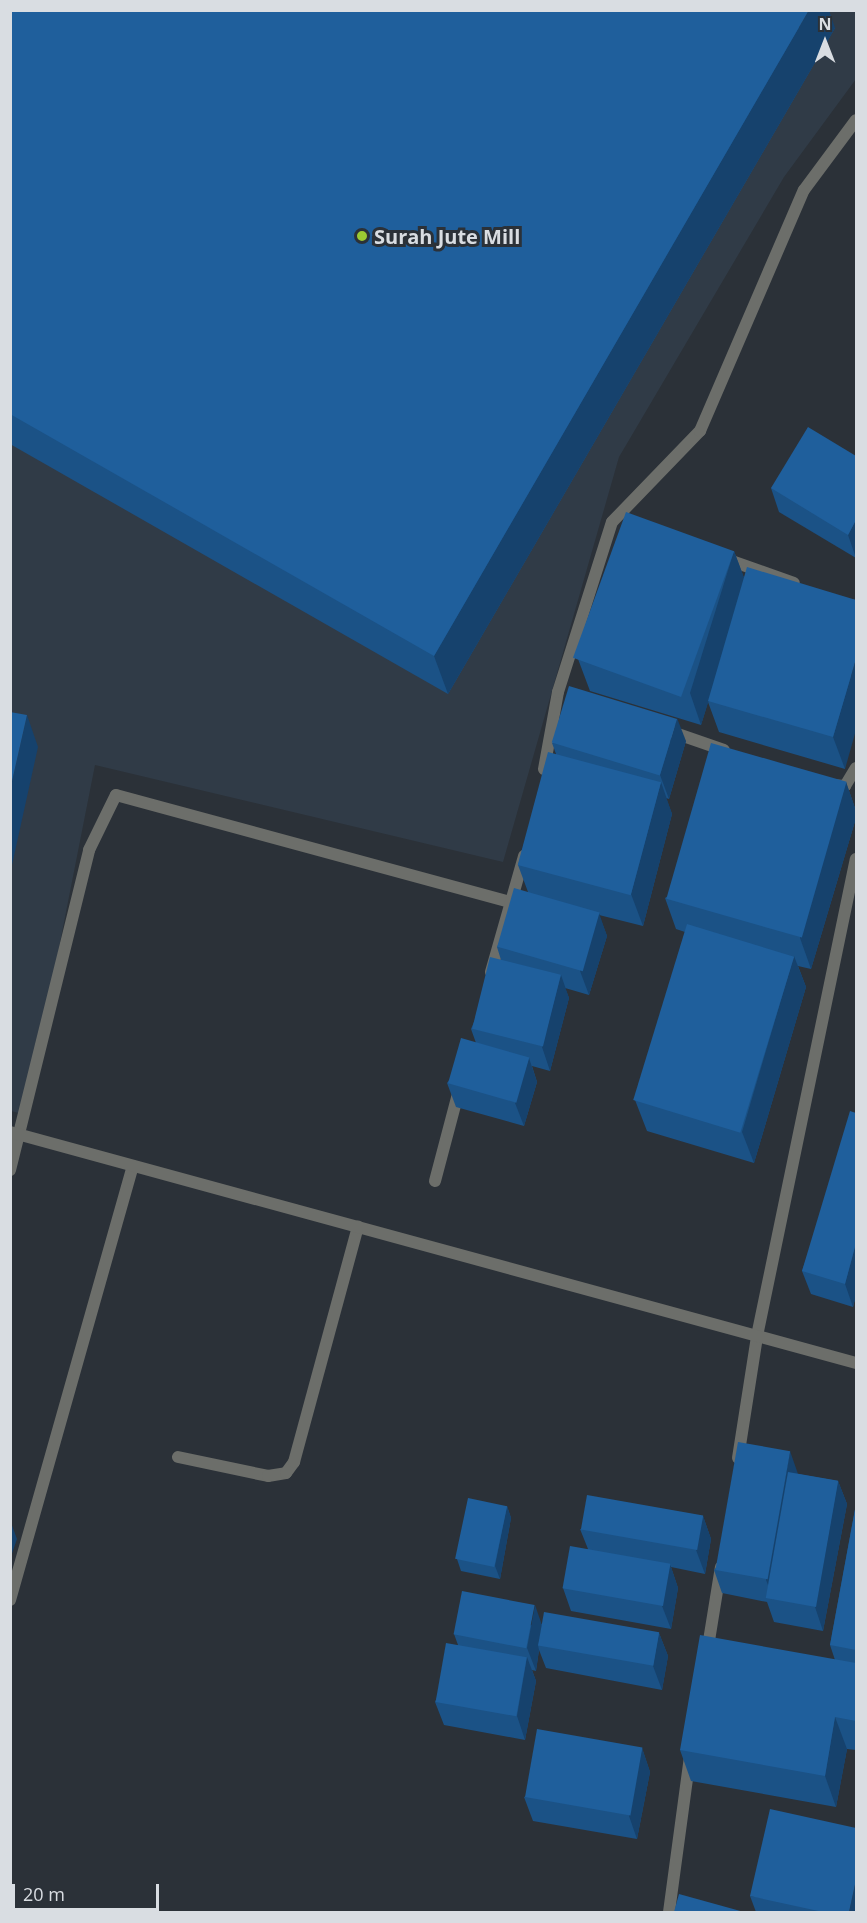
<!DOCTYPE html>
<html>
<head>
<meta charset="utf-8">
<style>
	body { margin:0 }
	#map { position:relative; width:867px; height:1923px; overflow:hidden; background:#2b3138; font-family:"Open Sans",sans-serif }
	div>[style] { position:absolute }
	.built>* { inset:0; background:#303b47 }
	.service>* { height:12px; margin:-6px; padding:0 6px; transform-origin:6px; border-radius:6px; background:#6c6e6a }
	.minor>* { height:12px; margin:-6px; padding:0 6px; transform-origin:6px; border-radius:6px; background:#6c6e6a }
	.tertiary>* { height:12px; margin:-6px; padding:0 6px; transform-origin:6px; border-radius:6px; background:#6c6e6a }
	.wall>* { inset:0; background:#1b5286 }
	.shaded-wall>* { inset:0; background:#16426d }
	.building>* { inset:0; background:#1f5f9c; transform-origin:0 0 }
	.dots>* { width:16px; height:16px; translate:-50% -50%; box-sizing:border-box; border:3px solid #2b3138; border-radius:50% }
	span { translate:-50% -50%; white-space:nowrap; text-align:center; line-height:1.15; -webkit-text-stroke:6px #2b3138; paint-order:stroke }
	.poi-label { font-size:20px; color:#d9dde2; font-weight:700 }
	.left { translate:0 -50%; text-align:left }
	.frame { position:absolute; inset:0; border:12px solid #d9dde2; pointer-events:none }
	.north { position:absolute; left:795px; top:12px; width:60px; height:60px; -webkit-text-stroke:4px #2b3138; paint-order:stroke; rotate:0deg; font-size:16px; font-weight:700; line-height:24px; text-align:center; color:#d9dde2 }
	.north::after { content:''; display:block; margin:auto; width:21px; height:27px; background:#d9dde2; clip-path:polygon(50% 0,100% 100%,50% 72%,0 100%) }
	.scale { position:absolute; left:12px; top:1884px; width:147px; height:27px; box-sizing:border-box; border:3px solid #d9dde2; border-top:0; padding-left:8px; font-size:18px; line-height:21px; white-space:nowrap; color:#d9dde2; -webkit-text-stroke:4px #2b3138; paint-order:stroke }
</style>
</head>
<body>
<div id="map">
	<div class="built">
		<i style="clip-path:polygon(11px 11px,856px 11px,856px 79px,784px 177px,619px 457px,503px 862px,95px 765px,26px 1115px,11px 1111px)"></i>
	</div>
	<div class="service">
		<i style="left:723px;top:558px;width:75px;rotate:19.4deg"></i>
		<i style="left:669px;top:731px;width:58px;rotate:19.1deg"></i>
		<i style="left:831px;top:785px;width:14px;rotate:4deg"></i>
		<i style="left:845px;top:786px;width:21px;rotate:-59deg"></i>
		<i style="left:10px;top:1170px;width:330px;rotate:-76.1deg"></i>
		<i style="left:89px;top:850px;width:61px;rotate:-63.9deg"></i>
		<i style="left:116px;top:795px;width:408px;rotate:15.2deg"></i>
		<i style="left:757px;top:1336px;width:487px;rotate:-78.3deg"></i>
		<i style="left:10px;top:1600px;width:451px;rotate:-74.2deg"></i>
	</div>
	<div class="minor">
		<i style="left:544px;top:769px;width:78px;rotate:-79.7deg"></i>
		<i style="left:558px;top:692px;width:178px;rotate:-72.4deg"></i>
		<i style="left:612px;top:522px;width:127px;rotate:-46deg"></i>
		<i style="left:700px;top:431px;width:262px;rotate:-66.7deg"></i>
		<i style="left:804px;top:190px;width:87px;rotate:-53.4deg"></i>
		<i style="left:491px;top:972px;width:121px;rotate:-74.1deg"></i>
		<i style="left:435px;top:1181px;width:94px;rotate:-75.2deg"></i>
		<i style="left:178px;top:1457px;width:92px;rotate:11.9deg"></i>
		<i style="left:268px;top:1476px;width:18px;rotate:-9deg"></i>
		<i style="left:286px;top:1473px;width:14px;rotate:-54deg"></i>
		<i style="left:294px;top:1462px;width:244px;rotate:-74.8deg"></i>
		<i style="left:738px;top:1458px;width:123px;rotate:-81.1deg"></i>
		<i style="left:707px;top:1653px;width:87px;rotate:-80.8deg"></i>
		<i style="left:669px;top:1912px;width:157px;rotate:-82.3deg"></i>
	</div>
	<div class="tertiary">
		<i style="left:10px;top:1132px;width:877px;rotate:15.27deg"></i>
	</div>
	<div class="wall">
		<i style="clip-path:polygon(10px 10px,835px 28px,448px 694px,10px 444px)"></i>
		<i style="clip-path:polygon(856px 456px,856px 558px,779px 512px,771px 488px)"></i>
		<i style="clip-path:polygon(734px 551px,744px 578px,856px 600px,845px 769px,719px 732px,708px 702px,701px 725px,590px 691px,578px 659px)"></i>
		<i style="clip-path:polygon(686px 741px,669px 799px,666px 798px,672px 814px,643px 926px,599px 915px,607px 936px,589px 995px,565px 988px,569px 998px,550px 1071px,532px 1066px,537px 1082px,524px 1126px,456px 1107px,447px 1083px,476px 1043px,471px 1029px,501px 960px,497px 947px,528px 892px,518px 865px,556px 754px,552px 743px)"></i>
		<i style="clip-path:polygon(846px 782px,856px 811px,856px 818px,811px 969px,798px 966px,806px 987px,754px 1163px,647px 1131px,635px 1100px,685px 932px,676px 929px,665px 898px)"></i>
		<i style="clip-path:polygon(856px 1113px,856px 1295px,853px 1307px,811px 1294px,802px 1271px)"></i>
		<i style="clip-path:polygon(798px 1474px,838px 1481px,847px 1504px,823px 1631px,774px 1622px,767px 1602px,722px 1593px,714px 1570px)"></i>
		<i style="clip-path:polygon(856px 1504px,856px 1750px,847px 1749px,836px 1807px,691px 1781px,680px 1750px,835px 1660px,830px 1645px)"></i>
		<i style="clip-path:polygon(507px 1506px,511px 1518px,500px 1579px,461px 1571px,457px 1559px)"></i>
		<i style="clip-path:polygon(703px 1516px,711px 1539px,705px 1574px,671px 1567px,678px 1588px,671px 1629px,571px 1611px,563px 1588px,588px 1549px,580px 1529px)"></i>
		<i style="clip-path:polygon(542px 1624px,659px 1633px,668px 1656px,662px 1690px,546px 1668px,539px 1650px,536px 1671px,532px 1670px,536px 1681px,525px 1740px,444px 1725px,435px 1702px,458px 1645px,454px 1634px)"></i>
		<i style="clip-path:polygon(642px 1748px,650px 1772px,637px 1839px,533px 1821px,524px 1797px)"></i>
		<i style="clip-path:polygon(750px 1896px,856px 1912px,756px 1912px)"></i>
	</div>
	<div class="shaded-wall">
		<i style="clip-path:polygon(809px 10px,829px 10px,835px 28px,448px 694px,434px 656px)"></i>
		<i style="clip-path:polygon(856px 520px,856px 558px,848px 535px)"></i>
		<i style="clip-path:polygon(734px 551px,746px 583px,701px 725px,690px 693px)"></i>
		<i style="clip-path:polygon(856px 659px,856px 730px,845px 769px,833px 737px)"></i>
		<i style="clip-path:polygon(27px 715px,38px 747px,10px 874px,10px 790px)"></i>
		<i style="clip-path:polygon(677px 718px,686px 741px,669px 799px,660px 775px)"></i>
		<i style="clip-path:polygon(661px 782px,672px 814px,643px 926px,631px 894px)"></i>
		<i style="clip-path:polygon(846px 782px,856px 811px,856px 818px,811px 969px,800px 938px)"></i>
		<i style="clip-path:polygon(599px 913px,607px 936px,589px 995px,580px 971px)"></i>
		<i style="clip-path:polygon(794px 956px,806px 987px,754px 1163px,742px 1132px)"></i>
		<i style="clip-path:polygon(561px 975px,569px 998px,550px 1071px,542px 1047px)"></i>
		<i style="clip-path:polygon(529px 1058px,537px 1082px,524px 1126px,515px 1103px)"></i>
		<i style="clip-path:polygon(856px 1243px,856px 1295px,853px 1307px,845px 1284px)"></i>
		<i style="clip-path:polygon(790px 1451px,798px 1474px,774px 1600px,766px 1580px)"></i>
		<i style="clip-path:polygon(838px 1481px,847px 1504px,823px 1631px,815px 1607px)"></i>
		<i style="clip-path:polygon(507px 1506px,511px 1518px,500px 1579px,495px 1566px)"></i>
		<i style="clip-path:polygon(703px 1516px,711px 1539px,705px 1574px,696px 1550px)"></i>
		<i style="clip-path:polygon(10px 1520px,17px 1539px,10px 1559px)"></i>
		<i style="clip-path:polygon(670px 1564px,678px 1588px,671px 1629px,662px 1606px)"></i>
		<i style="clip-path:polygon(535px 1605px,543px 1628px,538px 1645px,539px 1650px,536px 1671px,527px 1648px)"></i>
		<i style="clip-path:polygon(659px 1633px,668px 1656px,662px 1690px,653px 1666px)"></i>
		<i style="clip-path:polygon(527px 1657px,536px 1681px,525px 1740px,517px 1716px)"></i>
		<i style="clip-path:polygon(835px 1717px,847px 1749px,836px 1807px,825px 1776px)"></i>
		<i style="clip-path:polygon(642px 1748px,650px 1772px,637px 1839px,629px 1816px)"></i>
		<i style="clip-path:polygon(856px 1880px,856px 1912px,849px 1912px)"></i>
	</div>
	<div class="building">
		<i style="clip-path:polygon(10px 10px,809px 10px,434px 656px,10px 414px)"></i>
		<i style="clip-path:polygon(808px 427px,856px 456px,856px 520px,848px 535px,771px 488px)"></i>
		<i style="left:626px;top:512px;width:115px;height:155px;rotate:20deg"></i>
		<i style="clip-path:polygon(747px 567px,856px 600px,856px 659px,833px 737px,708px 701px)"></i>
		<i style="left:569px;top:686px;width:113px;height:59px;rotate:17deg"></i>
		<i style="clip-path:polygon(10px 712px,27px 715px,10px 790px)"></i>
		<i style="left:711px;top:743px;width:141px;height:162px;rotate:16deg"></i>
		<i style="left:548px;top:752px;width:117px;height:117px;rotate:15deg"></i>
		<i style="left:514px;top:888px;width:89px;height:61px;rotate:16deg"></i>
		<i style="left:687px;top:924px;width:112px;height:184px;rotate:17deg"></i>
		<i style="left:490px;top:957px;width:73px;height:74px;rotate:14deg"></i>
		<i style="left:461px;top:1038px;width:71px;height:47px;rotate:16deg"></i>
		<i style="clip-path:polygon(850px 1111px,856px 1113px,856px 1243px,845px 1284px,802px 1271px)"></i>
		<i style="left:738px;top:1442px;width:53px;height:130px;rotate:10deg"></i>
		<i style="left:788px;top:1472px;width:51px;height:128px;rotate:10deg"></i>
		<i style="left:587px;top:1495px;width:118px;height:35px;rotate:10deg"></i>
		<i style="left:468px;top:1498px;width:40px;height:62px;rotate:12deg"></i>
		<i style="clip-path:polygon(856px 1504px,856px 1650px,830px 1645px)"></i>
		<i style="left:570px;top:1546px;width:102px;height:43px;rotate:10deg"></i>
		<i style="left:462px;top:1591px;width:74px;height:44px;rotate:11deg"></i>
		<i style="left:544px;top:1612px;width:117px;height:34px;rotate:10deg"></i>
		<i style="clip-path:polygon(700px 1635px,856px 1663px,856px 1721px,835px 1717px,825px 1776px,680px 1750px)"></i>
		<i style="left:446px;top:1643px;width:82px;height:60px;rotate:10deg"></i>
		<i style="left:537px;top:1729px;width:107px;height:69px;rotate:10deg"></i>
		<i style="clip-path:polygon(770px 1809px,856px 1828px,856px 1880px,849px 1912px,823px 1912px,750px 1896px)"></i>
		<i style="clip-path:polygon(679px 1894px,744px 1912px,674px 1912px)"></i>
	</div>
	<div class="dots">
		<i style="left:362px;top:236px;background:#9cca32"></i>
	</div>
	<div class="poi-label">
		<span class="left" style="left:374px;top:236px">Surah Jute Mill</span>
	</div>
	<div class="frame"></div>
	<div class="north">N</div>
	<div class="scale">20 m</div>
</div>
</body>
</html>
